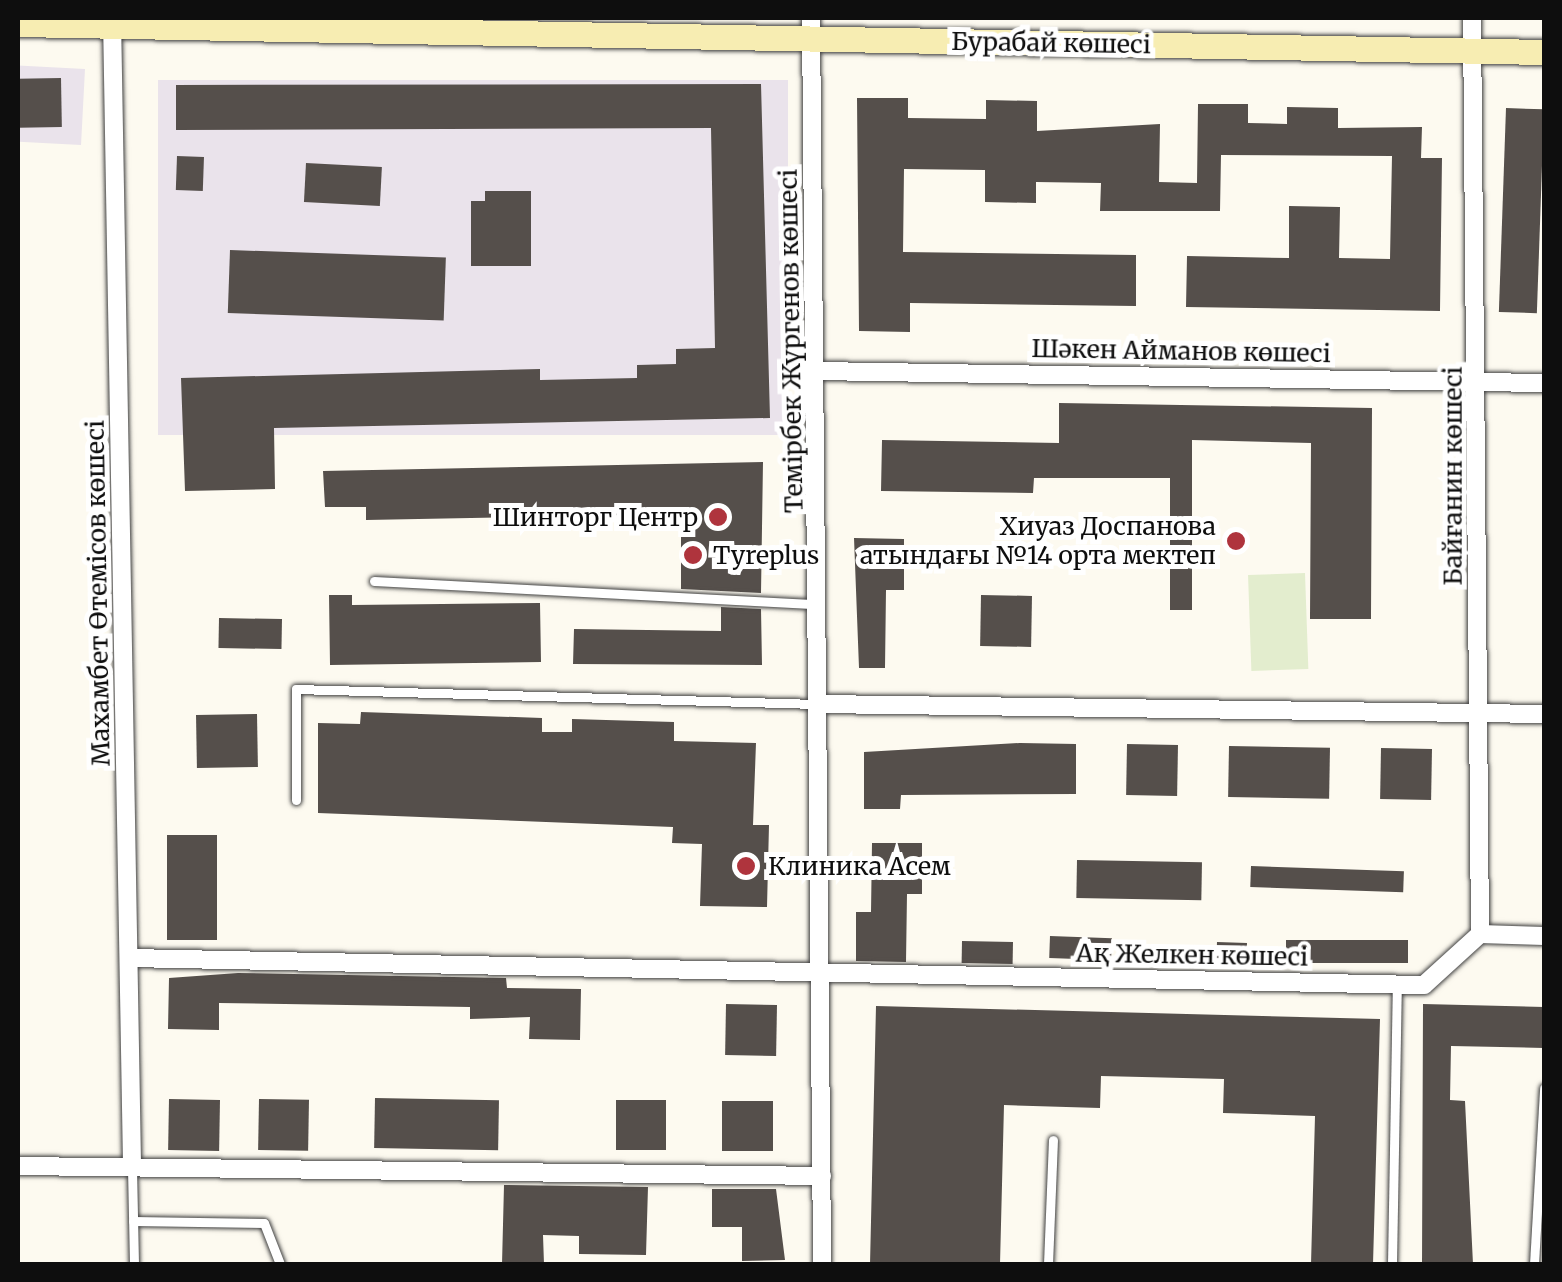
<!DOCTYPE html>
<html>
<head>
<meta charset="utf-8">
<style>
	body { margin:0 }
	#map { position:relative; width:1562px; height:1282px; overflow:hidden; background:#fdfaf0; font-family:Merriweather,serif }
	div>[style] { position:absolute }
	.industrial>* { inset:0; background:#eae3eb; transform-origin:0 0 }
	.pitch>* { inset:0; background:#e3edce; transform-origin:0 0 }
	.building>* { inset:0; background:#554f4b; transform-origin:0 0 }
	.roads { filter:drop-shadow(0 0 2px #414141) drop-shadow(0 0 2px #414141) }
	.lane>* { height:9px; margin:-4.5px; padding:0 4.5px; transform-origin:4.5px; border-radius:4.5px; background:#fff }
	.street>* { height:18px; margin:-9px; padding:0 9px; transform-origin:9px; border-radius:9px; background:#fff }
	.secondary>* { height:25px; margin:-12.5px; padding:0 12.5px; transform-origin:12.5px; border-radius:12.5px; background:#f7edb2 }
	.dots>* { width:28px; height:28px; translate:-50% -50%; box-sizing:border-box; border:5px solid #fff; border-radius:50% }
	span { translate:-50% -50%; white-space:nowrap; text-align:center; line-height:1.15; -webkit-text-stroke:10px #fff; paint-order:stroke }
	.street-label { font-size:25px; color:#0e0e0e }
	.poi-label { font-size:25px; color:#0e0e0e }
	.right { translate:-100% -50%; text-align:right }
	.left { translate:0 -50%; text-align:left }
	.frame { position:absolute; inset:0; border:20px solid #0e0e0e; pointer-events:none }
</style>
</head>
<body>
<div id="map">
	<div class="industrial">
		<i style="left:85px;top:69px;width:76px;height:67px;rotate:93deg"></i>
		<i style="left:788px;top:80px;width:355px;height:630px;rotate:90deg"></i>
	</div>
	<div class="pitch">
		<i style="left:1305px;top:573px;width:96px;height:57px;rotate:88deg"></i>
	</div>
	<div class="building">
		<i style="left:61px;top:78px;width:49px;height:43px;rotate:89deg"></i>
		<i style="clip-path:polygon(761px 84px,770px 418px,274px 428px,275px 489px,185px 491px,181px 378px,540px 369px,540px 380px,637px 378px,637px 365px,676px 364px,676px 349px,715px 348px,711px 128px,176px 130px,176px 85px)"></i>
		<i style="clip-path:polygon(857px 98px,908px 98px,908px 118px,986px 119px,986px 100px,1037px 101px,1037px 131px,1160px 124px,1159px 182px,1197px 183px,1198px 104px,1248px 104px,1248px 123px,1287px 124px,1287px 107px,1338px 108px,1338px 128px,1422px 127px,1421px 158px,1442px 158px,1440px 311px,1186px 307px,1187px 256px,1289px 258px,1289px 206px,1340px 207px,1339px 258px,1390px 259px,1392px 156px,1221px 155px,1220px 211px,1100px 211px,1101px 183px,1036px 182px,1036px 203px,985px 202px,985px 170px,904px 169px,903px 252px,1136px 255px,1136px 306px,910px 303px,910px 332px,859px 331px)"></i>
		<i style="left:1506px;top:108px;width:38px;height:204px;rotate:2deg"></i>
		<i style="left:177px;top:156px;width:27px;height:34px;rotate:2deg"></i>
		<i style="left:306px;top:163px;width:76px;height:39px;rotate:3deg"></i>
		<i style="clip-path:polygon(485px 191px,531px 191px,531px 266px,471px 266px,471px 201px,485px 201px)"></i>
		<i style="left:230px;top:250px;width:216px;height:63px;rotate:2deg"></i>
		<i style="clip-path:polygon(1059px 403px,1372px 408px,1371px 619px,1310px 619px,1311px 443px,1192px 440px,1192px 610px,1170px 610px,1170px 478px,1034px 478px,1033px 493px,881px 491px,882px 440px,1059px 443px)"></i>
		<i style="clip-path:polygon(763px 462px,761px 593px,681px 589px,681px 514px,366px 520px,366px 507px,325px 507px,323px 471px)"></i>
		<i style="clip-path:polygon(854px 538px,904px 539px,904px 590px,886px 590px,885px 668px,859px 668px)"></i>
		<i style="clip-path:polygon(329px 595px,352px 595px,352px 605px,540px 603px,541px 662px,330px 665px)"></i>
		<i style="left:981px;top:595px;width:51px;height:51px;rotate:1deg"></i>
		<i style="clip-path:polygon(721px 607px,761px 609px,762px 665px,573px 664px,574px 629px,721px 631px)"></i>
		<i style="left:219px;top:618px;width:63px;height:30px;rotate:1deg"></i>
		<i style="clip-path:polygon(361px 712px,542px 718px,542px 732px,572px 732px,572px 719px,674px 722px,674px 741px,756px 743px,753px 825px,769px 825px,767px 907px,700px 906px,702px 844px,672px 843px,673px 827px,318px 813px,318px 723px,360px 724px)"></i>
		<i style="left:257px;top:714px;width:53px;height:61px;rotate:89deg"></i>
		<i style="clip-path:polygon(1020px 743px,1076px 744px,1076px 794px,901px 795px,900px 809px,864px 809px,864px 752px)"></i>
		<i style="left:1127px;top:744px;width:51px;height:51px;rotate:1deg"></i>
		<i style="left:1229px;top:746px;width:101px;height:51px;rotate:1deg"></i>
		<i style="left:1381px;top:748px;width:51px;height:51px;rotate:1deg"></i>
		<i style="left:167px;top:835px;width:50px;height:105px"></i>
		<i style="clip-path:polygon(872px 843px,922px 843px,922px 894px,907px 894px,906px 962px,856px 961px,856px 912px,871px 912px)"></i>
		<i style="left:1077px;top:860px;width:125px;height:38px;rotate:1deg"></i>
		<i style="left:1251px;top:866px;width:153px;height:21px;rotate:2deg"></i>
		<i style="left:1050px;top:936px;width:62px;height:22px;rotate:2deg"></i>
		<i style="left:1286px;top:940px;width:122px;height:23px"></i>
		<i style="left:962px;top:941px;width:51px;height:22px;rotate:1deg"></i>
		<i style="left:1217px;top:942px;width:30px;height:21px;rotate:2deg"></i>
		<i style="clip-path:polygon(238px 973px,506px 978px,507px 988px,581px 989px,580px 1040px,529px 1039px,530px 1017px,470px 1019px,470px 1007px,219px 1003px,219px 1030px,168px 1029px,169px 978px)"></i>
		<i style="left:726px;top:1004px;width:51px;height:51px;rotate:1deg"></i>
		<i style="clip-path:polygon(1423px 1004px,1544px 1007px,1544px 1048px,1451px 1046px,1450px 1100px,1465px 1101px,1473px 1264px,1422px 1264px)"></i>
		<i style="clip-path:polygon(876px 1006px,1380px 1019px,1373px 1264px,1311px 1264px,1315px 1116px,1223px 1113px,1224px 1079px,1101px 1076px,1100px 1108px,1004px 1105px,1000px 1264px,870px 1264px)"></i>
		<i style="left:375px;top:1098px;width:124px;height:50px;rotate:1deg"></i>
		<i style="left:169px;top:1099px;width:51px;height:51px;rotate:1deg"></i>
		<i style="left:259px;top:1099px;width:50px;height:51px;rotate:1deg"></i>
		<i style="left:616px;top:1100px;width:50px;height:50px"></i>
		<i style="left:722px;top:1101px;width:51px;height:50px"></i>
		<i style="clip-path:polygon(504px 1185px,648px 1187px,646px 1255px,579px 1254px,579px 1236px,543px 1235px,544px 1264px,502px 1264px)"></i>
		<i style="clip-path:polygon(712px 1189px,776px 1189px,785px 1260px,742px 1261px,742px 1227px,712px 1227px)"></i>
	</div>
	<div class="roads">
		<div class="lane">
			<i style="left:374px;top:581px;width:443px;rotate:3deg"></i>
			<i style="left:296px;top:800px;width:111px;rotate:-90deg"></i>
			<i style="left:296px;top:689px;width:520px;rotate:1.65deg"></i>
			<i style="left:132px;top:1168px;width:96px;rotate:88.8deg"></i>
			<i style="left:133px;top:1221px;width:131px;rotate:0.9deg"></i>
			<i style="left:264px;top:1223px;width:44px;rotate:68.7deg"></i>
			<i style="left:1048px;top:1264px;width:124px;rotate:-87.7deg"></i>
			<i style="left:1392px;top:1264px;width:279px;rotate:-89deg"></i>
			<i style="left:1534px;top:1264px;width:176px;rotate:-86.7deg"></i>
		</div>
		<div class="street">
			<i style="left:112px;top:18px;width:1150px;rotate:89deg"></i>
			<i style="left:811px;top:18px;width:1246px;rotate:89.49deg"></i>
			<i style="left:1472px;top:18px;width:916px;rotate:89.5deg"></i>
			<i style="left:817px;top:371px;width:727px;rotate:0.95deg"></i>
			<i style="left:820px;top:704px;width:724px;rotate:0.79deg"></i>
			<i style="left:130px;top:958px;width:1294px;rotate:1.2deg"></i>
			<i style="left:1424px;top:985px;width:76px;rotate:-42.3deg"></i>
			<i style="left:1480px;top:934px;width:64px;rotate:1.8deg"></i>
			<i style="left:18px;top:1166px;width:804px;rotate:0.71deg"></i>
		</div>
		<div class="secondary">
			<i style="left:18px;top:24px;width:1526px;rotate:1.05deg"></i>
		</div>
	</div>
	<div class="dots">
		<i style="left:718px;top:517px;background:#af343d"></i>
		<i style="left:1236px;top:541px;background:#af343d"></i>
		<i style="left:693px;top:555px;background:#af343d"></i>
		<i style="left:746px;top:866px;background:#af343d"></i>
	</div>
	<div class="street-label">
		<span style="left:1051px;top:43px;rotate:1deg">Бурабай көшесі</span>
		<span style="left:791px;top:341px;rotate:-91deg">Темірбек Жүргенов көшесі</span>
		<span style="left:1181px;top:351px;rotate:1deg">Шәкен Айманов көшесі</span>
		<span style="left:1453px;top:476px;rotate:-90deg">Байғанин көшесі</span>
		<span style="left:98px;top:593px;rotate:-91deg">Махамбет Өтемісов көшесі</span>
		<span style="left:1192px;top:955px;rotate:1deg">Ақ Желкен көшесі</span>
	</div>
	<div class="poi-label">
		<span class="right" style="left:698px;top:517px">Шинторг Центр</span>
		<span class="right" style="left:1216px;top:541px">Хиуаз Доспанова<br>атындағы №14 орта мектеп</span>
		<span class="left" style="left:713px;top:555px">Tyreplus</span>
		<span class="left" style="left:768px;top:866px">Клиника Асем</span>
	</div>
	<div class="frame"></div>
</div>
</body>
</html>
